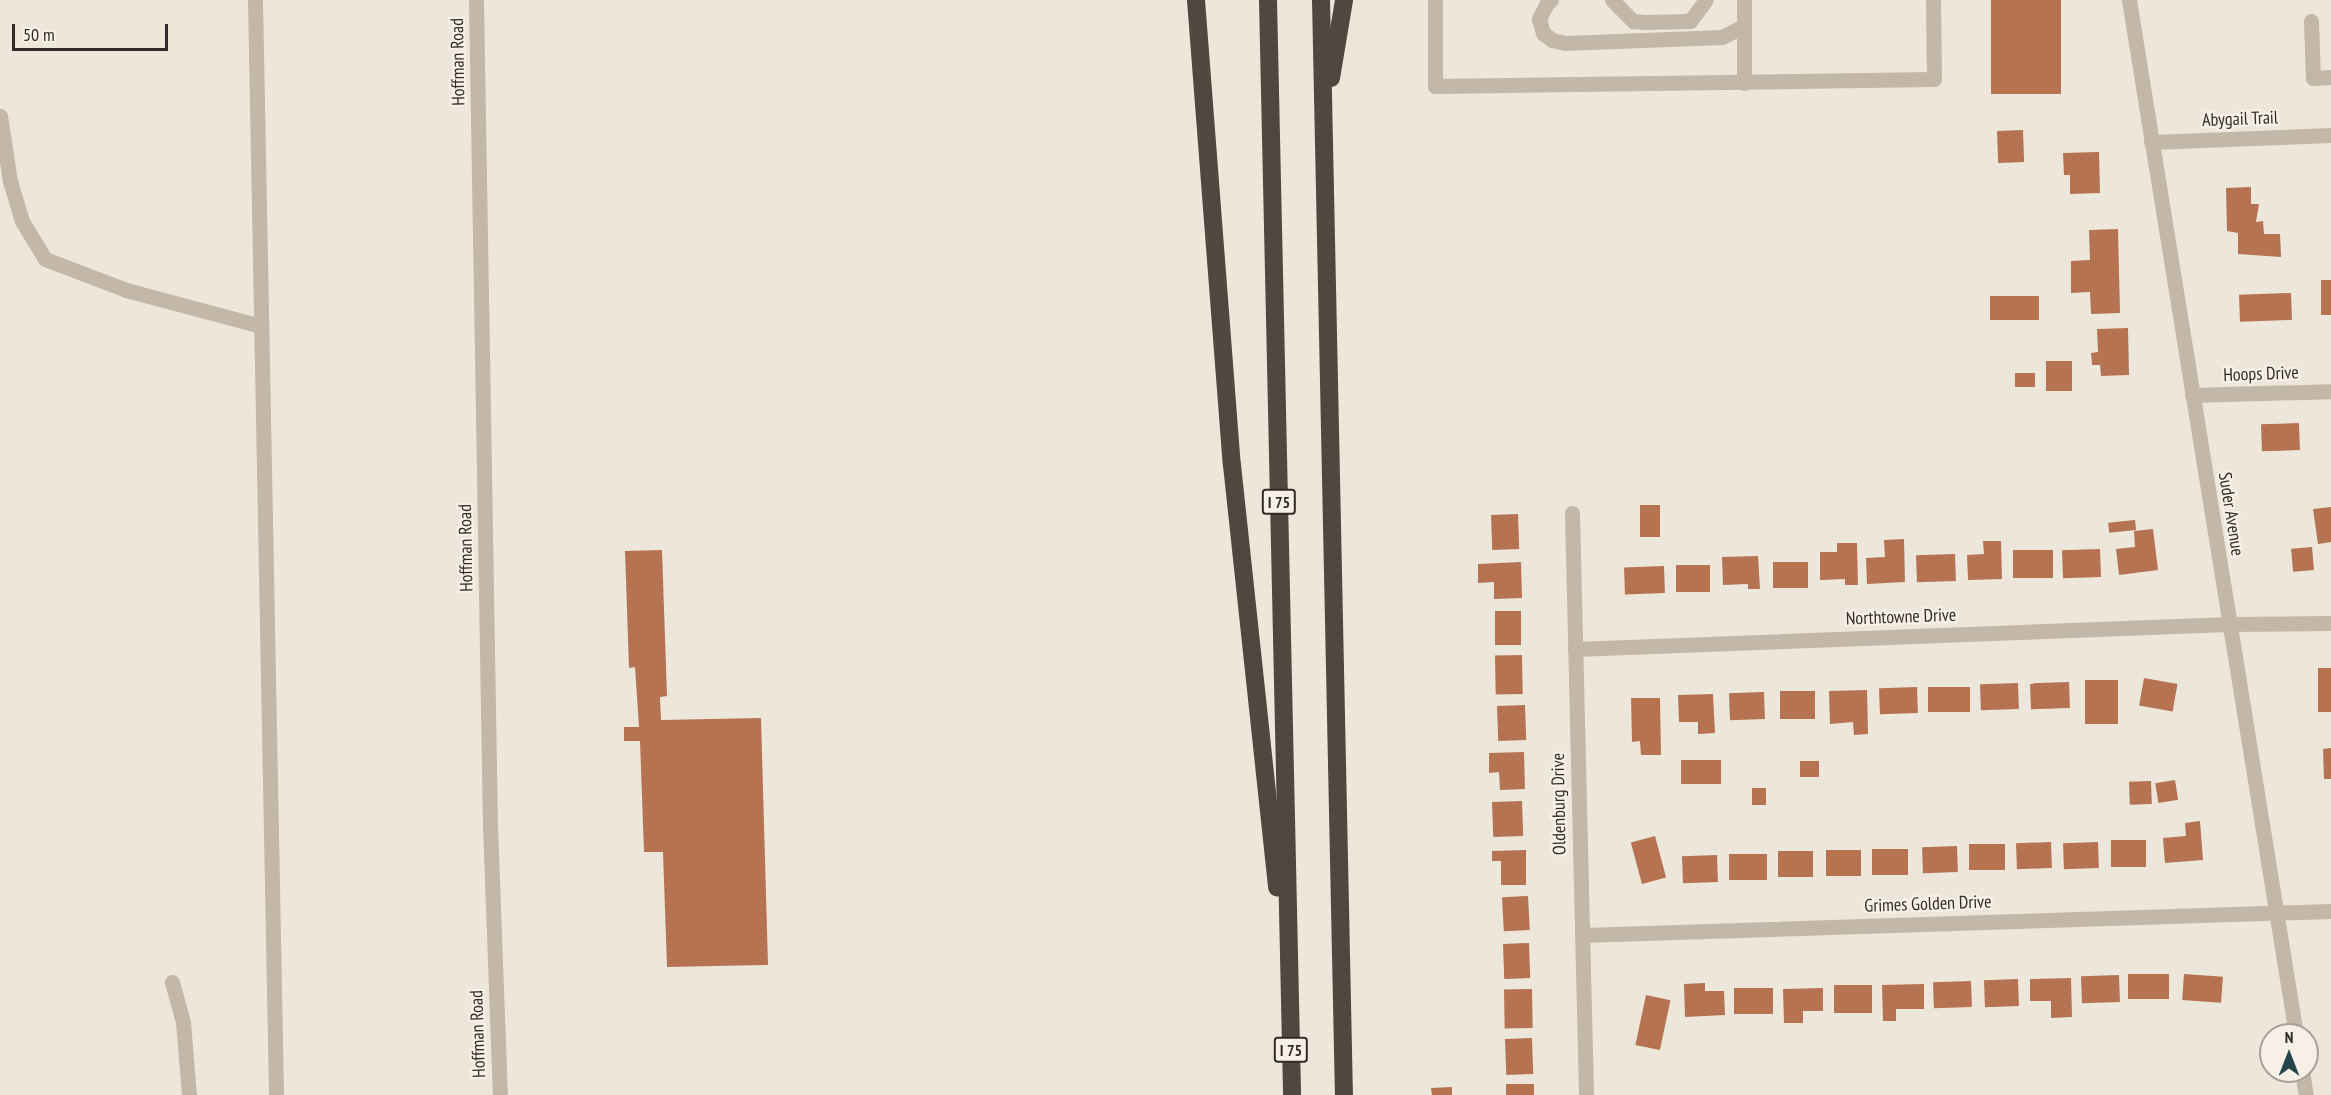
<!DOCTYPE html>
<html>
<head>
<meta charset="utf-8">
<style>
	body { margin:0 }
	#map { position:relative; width:2331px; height:1095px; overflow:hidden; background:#ede6da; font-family:"PT Sans Narrow",sans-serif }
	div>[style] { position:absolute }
	.building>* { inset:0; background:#b57351; transform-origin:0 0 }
	.minor>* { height:15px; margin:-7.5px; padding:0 7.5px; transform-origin:7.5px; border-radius:7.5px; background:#c3b7a8 }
	.highway>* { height:18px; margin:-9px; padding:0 9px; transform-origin:9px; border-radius:9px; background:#51473f }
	span { translate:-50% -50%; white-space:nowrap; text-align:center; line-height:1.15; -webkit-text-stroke:4.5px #f6f0e6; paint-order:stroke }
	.shield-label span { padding:2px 4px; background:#f6f0e6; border:2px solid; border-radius:4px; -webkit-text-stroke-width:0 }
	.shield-label { font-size:16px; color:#322b27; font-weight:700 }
	.street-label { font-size:18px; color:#322b27 }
	.north { position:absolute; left:2259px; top:1023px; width:60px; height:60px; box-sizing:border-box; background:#f6f0e6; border:2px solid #a8a19a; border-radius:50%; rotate:0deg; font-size:16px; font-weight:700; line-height:24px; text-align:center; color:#322b27 }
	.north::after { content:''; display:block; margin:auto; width:21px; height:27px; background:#23464d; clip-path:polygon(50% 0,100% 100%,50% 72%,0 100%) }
	.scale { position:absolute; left:12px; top:24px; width:156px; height:27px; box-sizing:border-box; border:3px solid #322b27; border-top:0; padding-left:8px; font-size:18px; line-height:21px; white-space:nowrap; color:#322b27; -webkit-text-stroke:4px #f6f0e6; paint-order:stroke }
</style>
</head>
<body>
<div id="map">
	<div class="building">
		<i style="left:1991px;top:0;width:70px;height:94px"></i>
		<i style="left:2023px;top:130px;width:32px;height:26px;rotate:88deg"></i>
		<i style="clip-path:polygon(2099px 152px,2100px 193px,2070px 194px,2070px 175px,2064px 175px,2063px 153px)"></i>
		<i style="clip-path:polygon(2251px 187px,2251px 204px,2259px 204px,2256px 222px,2263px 221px,2264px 234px,2280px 234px,2281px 257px,2238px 254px,2238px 233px,2227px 231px,2226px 188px)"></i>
		<i style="clip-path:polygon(2118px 229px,2120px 313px,2091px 314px,2090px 292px,2071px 293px,2071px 261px,2090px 260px,2089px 230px)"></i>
		<i style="left:2331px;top:280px;width:35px;height:10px;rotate:90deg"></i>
		<i style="left:2291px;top:293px;width:27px;height:52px;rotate:88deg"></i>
		<i style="left:1990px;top:296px;width:49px;height:24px"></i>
		<i style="clip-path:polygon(2128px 328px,2129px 375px,2101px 376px,2100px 365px,2092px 365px,2091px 353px,2098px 352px,2097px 329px)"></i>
		<i style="left:2046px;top:361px;width:26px;height:30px"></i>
		<i style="left:2035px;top:373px;width:14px;height:20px;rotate:90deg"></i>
		<i style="left:2299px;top:423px;width:27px;height:38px;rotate:88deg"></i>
		<i style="left:1640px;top:505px;width:20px;height:32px"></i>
		<i style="clip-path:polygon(2331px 507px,2331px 542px,2318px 544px,2313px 509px)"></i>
		<i style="left:1518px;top:514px;width:35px;height:27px;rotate:88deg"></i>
		<i style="left:2135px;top:520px;width:10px;height:27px;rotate:84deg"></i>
		<i style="clip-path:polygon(2153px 529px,2158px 570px,2119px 575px,2116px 549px,2135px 547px,2134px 531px)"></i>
		<i style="clip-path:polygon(1904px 539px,1905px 582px,1867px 584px,1866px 558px,1885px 557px,1884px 540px)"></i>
		<i style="clip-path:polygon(1983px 541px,2001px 541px,2002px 579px,1968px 580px,1967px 555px,1984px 554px)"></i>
		<i style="clip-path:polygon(1837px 543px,1857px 543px,1858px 585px,1845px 585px,1845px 579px,1820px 580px,1820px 552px,1837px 552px)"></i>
		<i style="left:2312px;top:547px;width:23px;height:21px;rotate:85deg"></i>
		<i style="left:2100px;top:549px;width:28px;height:38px;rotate:88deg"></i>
		<i style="clip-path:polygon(662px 550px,667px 696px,660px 697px,661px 720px,761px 718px,768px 965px,667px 967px,663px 852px,644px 852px,640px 741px,624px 741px,624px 727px,639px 727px,635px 667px,629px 668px,625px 551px)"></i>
		<i style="left:2053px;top:550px;width:28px;height:40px;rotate:90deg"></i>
		<i style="left:1955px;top:554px;width:27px;height:39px;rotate:88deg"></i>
		<i style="clip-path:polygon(1758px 556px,1760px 589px,1748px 589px,1748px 584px,1723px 585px,1722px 557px)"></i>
		<i style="clip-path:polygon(1521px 562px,1522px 598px,1494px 599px,1494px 582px,1478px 583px,1478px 564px)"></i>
		<i style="left:1773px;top:562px;width:35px;height:26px"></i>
		<i style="left:1710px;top:565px;width:27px;height:34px;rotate:90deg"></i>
		<i style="left:1664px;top:566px;width:27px;height:40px;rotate:88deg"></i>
		<i style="left:1495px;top:611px;width:26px;height:34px"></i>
		<i style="left:1522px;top:655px;width:39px;height:27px;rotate:89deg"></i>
		<i style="left:2331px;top:668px;width:44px;height:13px;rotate:90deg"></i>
		<i style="left:2144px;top:678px;width:34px;height:28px;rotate:10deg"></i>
		<i style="left:2085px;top:680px;width:33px;height:44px"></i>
		<i style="left:2069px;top:682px;width:26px;height:39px;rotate:88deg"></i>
		<i style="left:2018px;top:683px;width:26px;height:38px;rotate:88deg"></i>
		<i style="left:1917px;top:687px;width:26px;height:38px;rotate:88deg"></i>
		<i style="left:1928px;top:687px;width:42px;height:25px"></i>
		<i style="clip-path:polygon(1867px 690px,1868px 734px,1854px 735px,1853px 722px,1830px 724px,1829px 691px)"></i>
		<i style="left:1780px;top:691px;width:35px;height:28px"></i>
		<i style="left:1764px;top:692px;width:27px;height:35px;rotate:88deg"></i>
		<i style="clip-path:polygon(1713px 694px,1715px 733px,1698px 734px,1698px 722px,1679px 722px,1678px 695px)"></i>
		<i style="clip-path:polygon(1631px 698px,1660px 698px,1661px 755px,1641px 755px,1640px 741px,1632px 742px)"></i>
		<i style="left:1525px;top:705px;width:35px;height:28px;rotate:88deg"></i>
		<i style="clip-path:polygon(2331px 748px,2331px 779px,2324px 779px,2323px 749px)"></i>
		<i style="clip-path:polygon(1524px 752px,1525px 789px,1500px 790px,1499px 772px,1489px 773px,1489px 753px)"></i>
		<i style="left:1721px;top:760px;width:24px;height:40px;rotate:90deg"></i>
		<i style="left:1800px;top:761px;width:19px;height:16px"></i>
		<i style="left:2175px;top:780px;width:20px;height:20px;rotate:81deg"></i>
		<i style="left:2151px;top:781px;width:23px;height:22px;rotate:88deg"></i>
		<i style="left:1752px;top:788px;width:14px;height:17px"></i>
		<i style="left:1522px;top:801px;width:35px;height:30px;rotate:88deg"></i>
		<i style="clip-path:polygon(2200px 821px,2203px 860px,2165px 863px,2163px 838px,2186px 836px,2185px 823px)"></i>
		<i style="left:1655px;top:836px;width:43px;height:25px;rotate:75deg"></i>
		<i style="left:2111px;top:840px;width:35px;height:27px"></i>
		<i style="left:2051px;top:842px;width:26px;height:35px;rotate:88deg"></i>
		<i style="left:2098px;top:842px;width:26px;height:35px;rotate:88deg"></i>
		<i style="left:2005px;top:844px;width:26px;height:36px;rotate:90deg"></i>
		<i style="left:1957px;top:846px;width:26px;height:35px;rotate:88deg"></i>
		<i style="left:1872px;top:849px;width:36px;height:26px"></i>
		<i style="clip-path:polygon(1526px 850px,1526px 885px,1501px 885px,1501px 861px,1492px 861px,1492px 851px)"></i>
		<i style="left:1861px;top:850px;width:26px;height:35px;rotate:90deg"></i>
		<i style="left:1813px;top:851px;width:26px;height:35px;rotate:90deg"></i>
		<i style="left:1767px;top:854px;width:26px;height:38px;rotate:90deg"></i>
		<i style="left:1717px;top:855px;width:27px;height:35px;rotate:88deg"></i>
		<i style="left:1528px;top:896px;width:34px;height:26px;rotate:87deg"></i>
		<i style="left:1529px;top:943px;width:35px;height:26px;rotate:88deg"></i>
		<i style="left:2128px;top:974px;width:41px;height:25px"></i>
		<i style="left:2184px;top:974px;width:39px;height:26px;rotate:4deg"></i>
		<i style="left:2119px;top:975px;width:27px;height:38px;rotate:88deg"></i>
		<i style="clip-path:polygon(2071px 978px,2072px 1017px,2051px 1018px,2051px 1001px,2030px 1001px,2030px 979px)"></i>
		<i style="left:2018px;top:979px;width:27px;height:34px;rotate:88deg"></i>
		<i style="left:1971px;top:981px;width:26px;height:38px;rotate:88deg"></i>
		<i style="clip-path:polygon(1705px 983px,1705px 991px,1724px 991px,1725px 1015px,1685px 1017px,1684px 984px)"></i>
		<i style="clip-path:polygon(1924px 984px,1924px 1009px,1896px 1009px,1896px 1021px,1883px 1021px,1882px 985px)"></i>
		<i style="left:1834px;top:985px;width:38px;height:28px"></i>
		<i style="left:1773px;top:988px;width:26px;height:39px;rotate:90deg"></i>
		<i style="clip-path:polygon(1823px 988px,1823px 1011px,1803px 1011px,1803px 1023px,1784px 1023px,1783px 989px)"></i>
		<i style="left:1532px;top:989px;width:39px;height:28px;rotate:89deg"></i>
		<i style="left:1646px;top:995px;width:25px;height:51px;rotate:12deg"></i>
		<i style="left:1532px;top:1038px;width:36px;height:27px;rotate:88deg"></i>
		<i style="left:1506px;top:1084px;width:28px;height:11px"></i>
		<i style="clip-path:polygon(1452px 1087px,1452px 1095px,1432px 1095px,1431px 1088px)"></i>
	</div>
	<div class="minor">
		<i style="left:255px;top:0;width:1095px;rotate:88.9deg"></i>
		<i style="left:476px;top:0;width:825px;rotate:89.03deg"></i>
		<i style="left:490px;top:825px;width:270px;rotate:87.9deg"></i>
		<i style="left:1435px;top:0;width:86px;rotate:90deg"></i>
		<i style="left:1435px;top:86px;width:499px;rotate:-0.8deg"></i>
		<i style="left:1934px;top:79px;width:79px;rotate:-90.7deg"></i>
		<i style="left:1551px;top:0;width:5px;rotate:143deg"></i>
		<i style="left:1547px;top:3px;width:18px;rotate:117deg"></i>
		<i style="left:1539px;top:19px;width:15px;rotate:74deg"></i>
		<i style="left:1543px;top:33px;width:11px;rotate:38deg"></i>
		<i style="left:1552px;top:40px;width:13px;rotate:13deg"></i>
		<i style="left:1565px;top:43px;width:157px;rotate:-2.2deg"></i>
		<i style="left:1722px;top:37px;width:25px;rotate:-27deg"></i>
		<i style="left:1612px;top:0;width:30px;rotate:45deg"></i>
		<i style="left:1633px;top:21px;width:12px;rotate:5deg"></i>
		<i style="left:1645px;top:22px;width:45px;rotate:-1.3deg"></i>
		<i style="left:1690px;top:21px;width:26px;rotate:-53deg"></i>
		<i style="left:1744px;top:0;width:83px;rotate:90deg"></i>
		<i style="left:2129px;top:0;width:1048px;rotate:80.83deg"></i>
		<i style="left:2311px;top:21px;width:57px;rotate:88deg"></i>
		<i style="left:2313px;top:78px;width:18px;rotate:-3deg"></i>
		<i style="left:0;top:116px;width:66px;rotate:81.3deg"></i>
		<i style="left:10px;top:181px;width:42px;rotate:73.3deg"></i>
		<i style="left:22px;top:221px;width:44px;rotate:58.8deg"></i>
		<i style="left:45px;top:259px;width:87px;rotate:20.9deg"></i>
		<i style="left:126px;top:290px;width:140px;rotate:14.9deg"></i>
		<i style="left:2151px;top:142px;width:180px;rotate:-2.2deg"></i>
		<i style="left:2192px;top:395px;width:139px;rotate:-1.6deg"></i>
		<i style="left:1572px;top:513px;width:582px;rotate:88.62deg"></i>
		<i style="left:1575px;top:649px;width:654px;rotate:-2.19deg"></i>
		<i style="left:2229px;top:624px;width:102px;rotate:-0.6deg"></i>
		<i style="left:1582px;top:935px;width:749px;rotate:-1.84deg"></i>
		<i style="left:172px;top:982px;width:41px;rotate:74.6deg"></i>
		<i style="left:183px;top:1022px;width:73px;rotate:85.3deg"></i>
		<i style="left:2302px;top:1071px;width:24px;rotate:81deg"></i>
	</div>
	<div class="highway">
		<i style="left:1196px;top:0;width:466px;rotate:85.6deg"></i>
		<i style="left:1232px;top:465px;width:425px;rotate:83.9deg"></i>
		<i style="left:1268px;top:0;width:1095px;rotate:88.74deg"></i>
		<i style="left:1321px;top:0;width:1095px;rotate:88.8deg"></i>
		<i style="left:1331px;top:78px;width:79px;rotate:-80.5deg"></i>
	</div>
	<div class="shield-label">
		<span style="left:1279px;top:502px">I 75</span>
		<span style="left:1291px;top:1050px">I 75</span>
	</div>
	<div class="street-label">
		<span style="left:458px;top:62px;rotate:-91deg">Hoffman Road</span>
		<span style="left:2240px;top:119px;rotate:-2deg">Abygail Trail</span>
		<span style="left:2261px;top:374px;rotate:-2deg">Hoops Drive</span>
		<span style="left:2231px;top:514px;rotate:81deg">Suder Avenue</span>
		<span style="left:466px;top:548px;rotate:-91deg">Hoffman Road</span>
		<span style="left:1901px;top:617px;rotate:-2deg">Northtowne Drive</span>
		<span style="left:1559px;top:804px;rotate:-91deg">Oldenburg Drive</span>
		<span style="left:1928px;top:904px;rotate:-2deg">Grimes Golden Drive</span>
		<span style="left:478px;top:1034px;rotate:-92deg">Hoffman Road</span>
	</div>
	<div class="north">N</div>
	<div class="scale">50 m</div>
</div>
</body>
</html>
